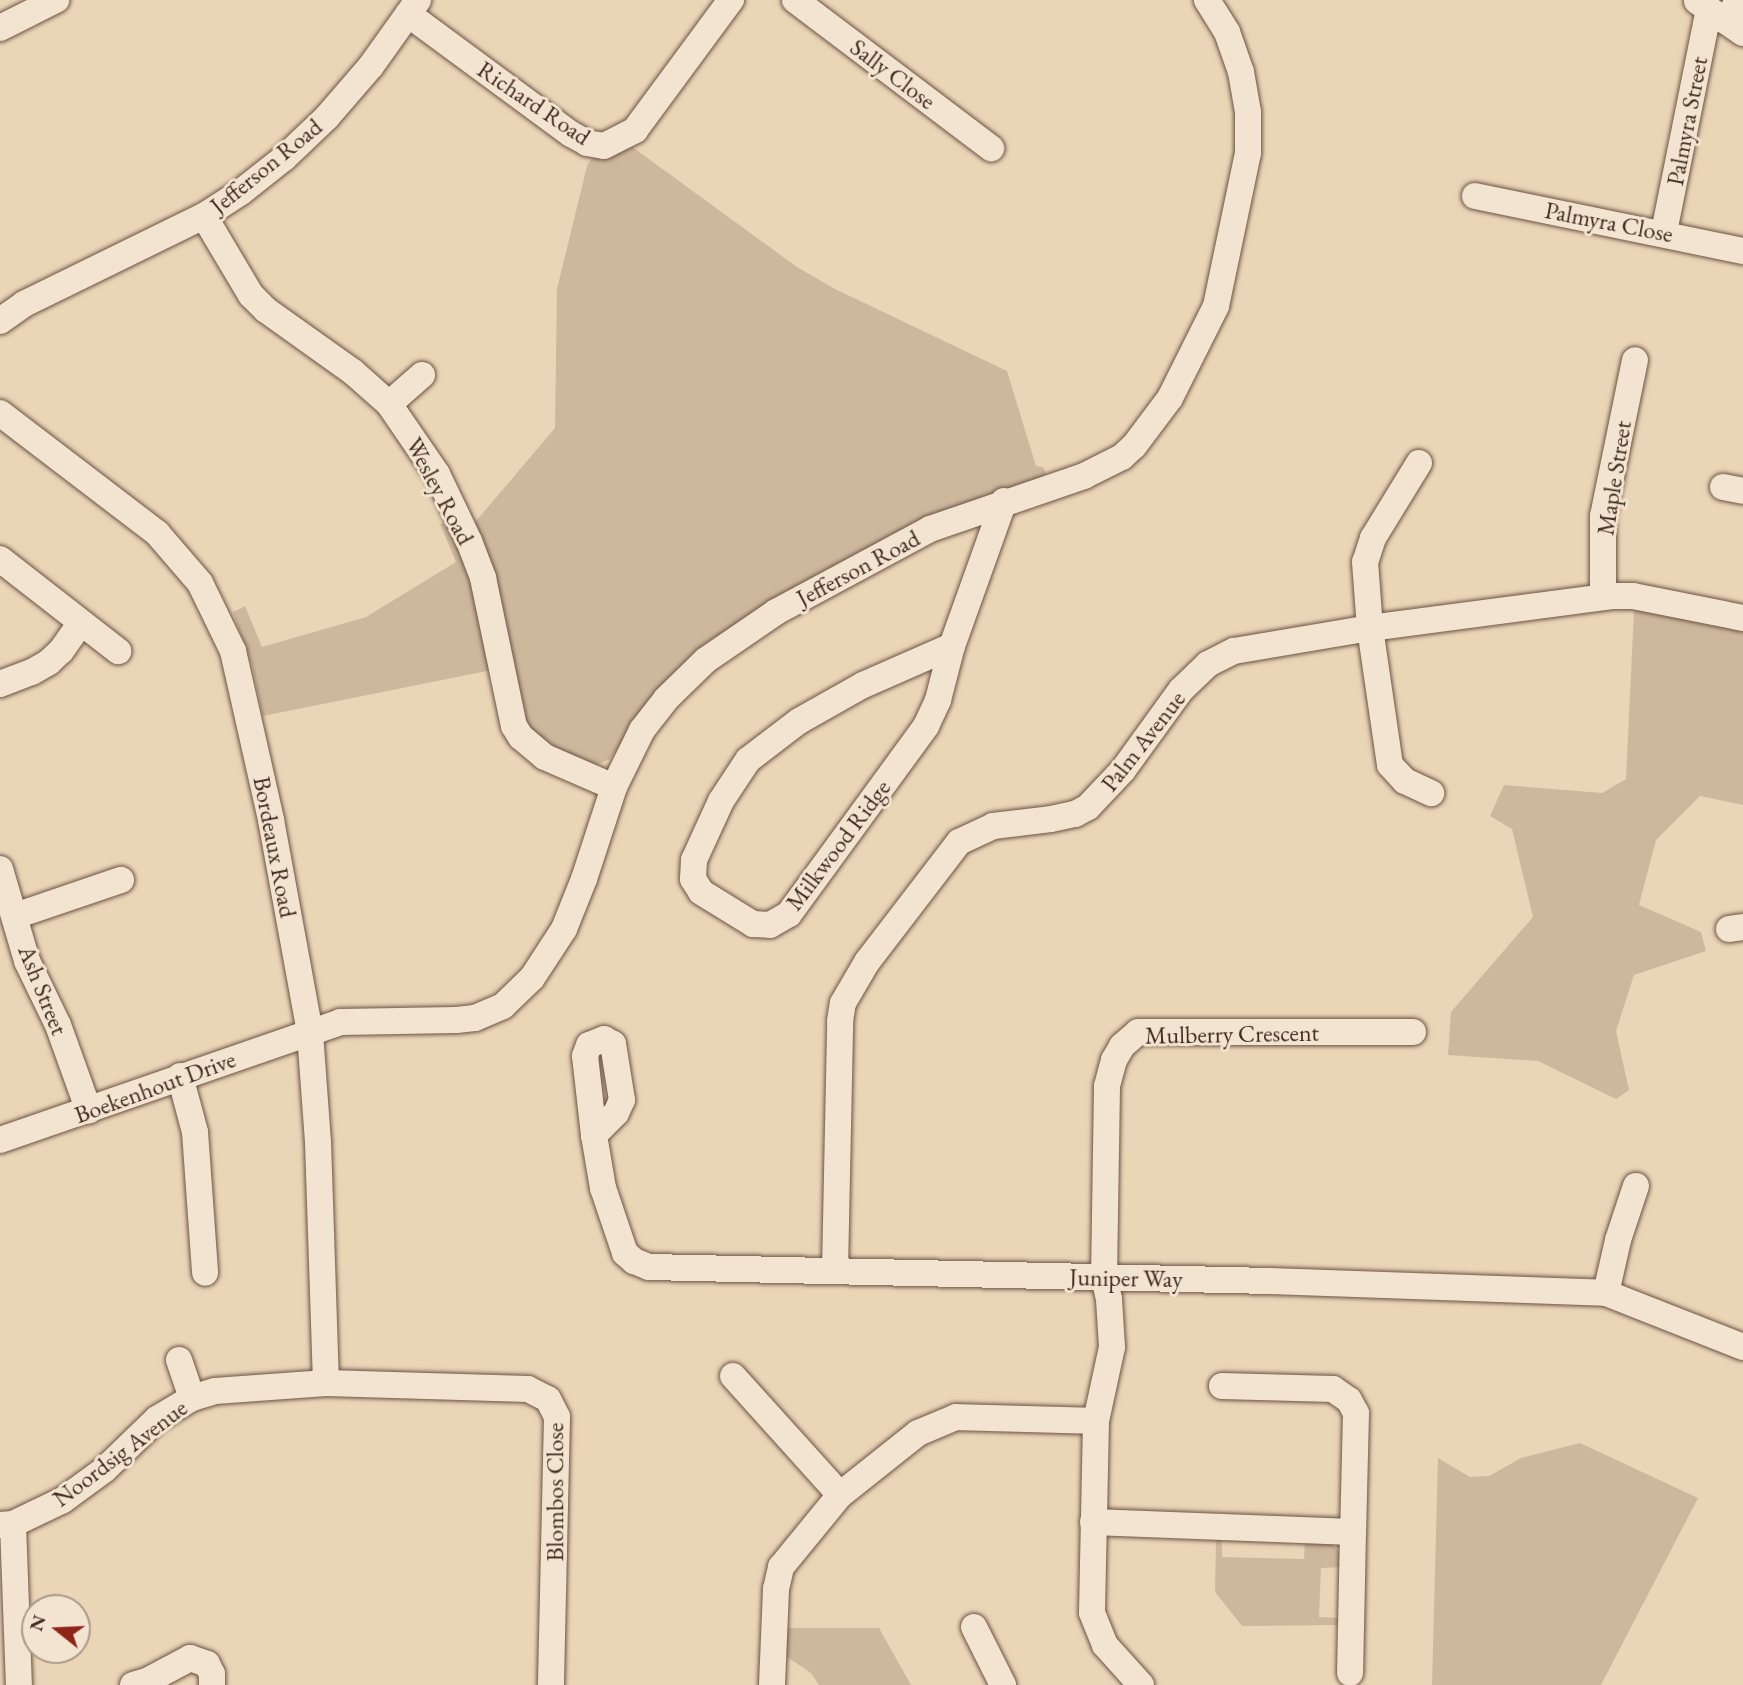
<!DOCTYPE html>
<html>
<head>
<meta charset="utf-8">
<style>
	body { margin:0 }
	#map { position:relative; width:1743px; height:1685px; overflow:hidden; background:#ebd5b7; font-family:"EB Garamond",serif }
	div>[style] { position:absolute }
	.green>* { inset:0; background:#ceb89d }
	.roads { filter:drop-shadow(0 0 2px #6b5344) drop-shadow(0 0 2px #6b5344) }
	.minor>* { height:26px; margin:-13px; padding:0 13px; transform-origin:13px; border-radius:13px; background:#f2e4d0 }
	span { translate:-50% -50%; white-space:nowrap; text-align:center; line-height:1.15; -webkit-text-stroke:6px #f2e4d0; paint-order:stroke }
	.street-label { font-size:24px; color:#40281e }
	.north { position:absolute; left:21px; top:1594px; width:70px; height:70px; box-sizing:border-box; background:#f2e4d0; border:2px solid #ab9989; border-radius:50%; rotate:288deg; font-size:19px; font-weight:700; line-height:28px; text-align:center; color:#40281e }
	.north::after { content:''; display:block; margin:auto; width:24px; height:32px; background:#8f2418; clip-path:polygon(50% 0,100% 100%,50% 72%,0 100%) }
</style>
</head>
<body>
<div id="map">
	<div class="green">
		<i style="clip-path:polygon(631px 146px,797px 267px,835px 289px,1007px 371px,1036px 466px,1043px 467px,1046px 473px,1045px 478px,870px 549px,625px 737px,610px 759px,593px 766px,552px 749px,528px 730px,471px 527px,555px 428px,557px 289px,587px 166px,593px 156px)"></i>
		<i style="clip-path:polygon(448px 521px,472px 580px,492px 670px,263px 716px,252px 665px,233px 612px,245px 606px,262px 647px,366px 617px,456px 562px,440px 524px)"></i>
		<i style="clip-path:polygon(1634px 610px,1743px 630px,1743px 805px,1700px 796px,1656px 840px,1639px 905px,1701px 932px,1706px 951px,1634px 975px,1616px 1031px,1629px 1090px,1616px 1099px,1538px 1061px,1448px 1055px,1451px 1012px,1533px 917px,1512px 829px,1490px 816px,1504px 785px,1602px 793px,1626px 779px)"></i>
		<i style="clip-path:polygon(1580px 1443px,1698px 1498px,1601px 1685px,1432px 1685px,1438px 1458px,1470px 1477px,1489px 1476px,1521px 1458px)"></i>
		<i style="clip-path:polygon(1216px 1537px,1222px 1537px,1222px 1557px,1304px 1559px,1305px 1538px,1331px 1543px,1339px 1552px,1342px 1567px,1321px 1568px,1319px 1617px,1339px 1618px,1338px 1625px,1242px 1626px,1215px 1592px)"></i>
		<i style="clip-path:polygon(783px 1628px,879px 1628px,911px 1685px,819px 1685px,811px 1673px,787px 1657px)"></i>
	</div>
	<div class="roads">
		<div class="minor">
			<i style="left:795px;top:0;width:246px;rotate:37.1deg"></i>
			<i style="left:1697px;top:1px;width:56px;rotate:34.8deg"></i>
			<i style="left:408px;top:14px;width:202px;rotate:36.4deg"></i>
			<i style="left:571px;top:134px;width:18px;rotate:29deg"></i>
			<i style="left:587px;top:143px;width:17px;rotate:10deg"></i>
			<i style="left:604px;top:146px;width:35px;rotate:-27deg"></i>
			<i style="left:635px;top:130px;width:162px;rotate:-53.6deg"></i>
			<i style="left:1725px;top:21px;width:25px;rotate:-56deg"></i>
			<i style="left:0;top:28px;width:63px;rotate:-26.6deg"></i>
			<i style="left:1475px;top:196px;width:274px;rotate:11.6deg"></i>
			<i style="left:204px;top:216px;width:92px;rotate:59.3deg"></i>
			<i style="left:251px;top:295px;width:21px;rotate:45deg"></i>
			<i style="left:266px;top:310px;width:107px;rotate:35.5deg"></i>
			<i style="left:353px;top:372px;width:48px;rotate:41.6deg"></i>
			<i style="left:389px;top:404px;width:85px;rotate:55.6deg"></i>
			<i style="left:437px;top:474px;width:74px;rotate:64.5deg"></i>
			<i style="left:469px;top:541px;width:40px;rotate:69deg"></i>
			<i style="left:483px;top:578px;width:151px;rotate:78.2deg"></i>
			<i style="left:514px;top:726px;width:13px;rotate:58deg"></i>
			<i style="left:521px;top:737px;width:31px;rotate:40deg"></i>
			<i style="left:545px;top:757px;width:75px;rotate:23.5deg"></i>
			<i style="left:1664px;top:232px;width:227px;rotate:-78.6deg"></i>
			<i style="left:0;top:321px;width:29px;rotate:-35deg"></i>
			<i style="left:24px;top:304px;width:200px;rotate:-26.1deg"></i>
			<i style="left:204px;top:216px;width:44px;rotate:-33deg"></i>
			<i style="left:241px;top:192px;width:55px;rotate:-38.3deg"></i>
			<i style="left:284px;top:158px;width:59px;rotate:-43.6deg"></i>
			<i style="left:327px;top:117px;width:67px;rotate:-49.2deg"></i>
			<i style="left:371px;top:66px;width:81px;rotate:-54.5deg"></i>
			<i style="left:389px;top:404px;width:44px;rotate:-41.3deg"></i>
			<i style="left:0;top:413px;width:198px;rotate:37.4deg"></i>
			<i style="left:157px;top:533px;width:66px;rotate:49.3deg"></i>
			<i style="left:200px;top:583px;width:76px;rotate:64.1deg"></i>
			<i style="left:233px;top:651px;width:173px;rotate:77.3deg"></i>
			<i style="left:271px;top:820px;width:217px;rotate:79.6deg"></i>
			<i style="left:310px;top:1033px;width:109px;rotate:85.8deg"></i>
			<i style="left:318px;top:1142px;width:241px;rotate:88.1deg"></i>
			<i style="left:1419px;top:463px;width:88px;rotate:121.5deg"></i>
			<i style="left:1373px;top:538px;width:25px;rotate:108deg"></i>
			<i style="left:1365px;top:562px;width:66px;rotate:85.7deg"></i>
			<i style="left:1370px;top:628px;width:138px;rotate:81.7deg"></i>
			<i style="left:1390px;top:765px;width:22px;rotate:47deg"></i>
			<i style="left:1405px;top:781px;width:29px;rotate:25deg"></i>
			<i style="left:1723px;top:487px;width:20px;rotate:11deg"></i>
			<i style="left:0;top:559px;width:150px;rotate:37.9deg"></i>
			<i style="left:1603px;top:597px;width:81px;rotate:-90deg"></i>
			<i style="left:1603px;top:516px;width:159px;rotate:-78.4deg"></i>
			<i style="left:952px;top:646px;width:97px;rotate:156.3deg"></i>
			<i style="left:863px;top:685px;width:73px;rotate:150.6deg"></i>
			<i style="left:799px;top:721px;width:64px;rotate:142.6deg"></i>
			<i style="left:748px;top:760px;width:49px;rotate:123.4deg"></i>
			<i style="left:721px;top:801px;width:65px;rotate:114.6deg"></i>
			<i style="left:694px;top:860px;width:19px;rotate:93deg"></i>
			<i style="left:693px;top:879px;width:15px;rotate:58deg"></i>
			<i style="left:701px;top:892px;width:61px;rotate:31.6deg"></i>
			<i style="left:753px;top:924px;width:17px;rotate:3deg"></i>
			<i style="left:770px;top:925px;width:22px;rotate:-30deg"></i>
			<i style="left:789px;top:914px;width:233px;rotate:-53.9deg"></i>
			<i style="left:926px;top:726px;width:29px;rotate:-65deg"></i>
			<i style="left:938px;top:700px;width:56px;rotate:-75.5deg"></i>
			<i style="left:952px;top:646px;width:154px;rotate:-70.3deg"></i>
			<i style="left:0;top:684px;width:34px;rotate:-21deg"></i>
			<i style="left:32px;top:672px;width:20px;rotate:-30deg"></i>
			<i style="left:49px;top:662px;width:16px;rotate:-43deg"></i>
			<i style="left:61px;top:651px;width:33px;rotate:-55deg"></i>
			<i style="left:0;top:869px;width:96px;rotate:73.6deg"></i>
			<i style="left:27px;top:961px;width:71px;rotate:64.2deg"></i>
			<i style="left:58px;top:1025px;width:91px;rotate:70.2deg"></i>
			<i style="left:15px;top:916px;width:112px;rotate:-18.8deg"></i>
			<i style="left:1729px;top:929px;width:14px;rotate:-8deg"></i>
			<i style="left:180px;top:1076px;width:58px;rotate:75deg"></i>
			<i style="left:195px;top:1132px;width:141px;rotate:85.9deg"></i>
			<i style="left:594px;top:1135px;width:31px;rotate:-45deg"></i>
			<i style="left:616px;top:1113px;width:14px;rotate:-65deg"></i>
			<i style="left:622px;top:1100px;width:57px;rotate:-99.1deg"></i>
			<i style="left:613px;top:1044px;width:10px;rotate:-151deg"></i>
			<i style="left:604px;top:1039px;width:16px;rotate:158deg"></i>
			<i style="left:589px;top:1045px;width:12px;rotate:110deg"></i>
			<i style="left:585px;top:1056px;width:80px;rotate:83.5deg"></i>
			<i style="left:594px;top:1135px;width:54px;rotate:80.4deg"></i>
			<i style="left:603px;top:1188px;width:69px;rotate:71.3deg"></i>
			<i style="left:625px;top:1253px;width:12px;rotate:42deg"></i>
			<i style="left:634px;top:1261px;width:16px;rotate:22deg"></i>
			<i style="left:649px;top:1267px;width:620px;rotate:1.29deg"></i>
			<i style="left:1269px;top:1281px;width:337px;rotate:2deg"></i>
			<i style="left:1606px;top:1293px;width:147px;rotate:21.5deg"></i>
			<i style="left:0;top:1140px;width:360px;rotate:-19.1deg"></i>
			<i style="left:340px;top:1022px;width:116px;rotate:-1deg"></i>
			<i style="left:456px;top:1020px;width:19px;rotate:-6deg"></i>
			<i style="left:475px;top:1018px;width:30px;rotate:-23deg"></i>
			<i style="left:503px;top:1006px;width:40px;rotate:-44deg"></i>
			<i style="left:532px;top:978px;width:59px;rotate:-56.9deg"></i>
			<i style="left:564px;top:929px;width:54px;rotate:-68.2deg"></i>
			<i style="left:584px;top:879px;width:97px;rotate:-71.9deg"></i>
			<i style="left:614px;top:787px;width:64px;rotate:-63.8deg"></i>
			<i style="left:642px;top:730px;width:39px;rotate:-52deg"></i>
			<i style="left:666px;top:699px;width:56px;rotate:-44.3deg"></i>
			<i style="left:706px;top:660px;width:85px;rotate:-34.4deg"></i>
			<i style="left:776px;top:612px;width:175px;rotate:-28.3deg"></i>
			<i style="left:930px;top:529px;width:163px;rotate:-19deg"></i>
			<i style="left:1084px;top:476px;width:42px;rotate:-26.6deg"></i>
			<i style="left:1122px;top:457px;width:16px;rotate:-43deg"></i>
			<i style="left:1134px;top:446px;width:60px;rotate:-53.1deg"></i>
			<i style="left:1170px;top:398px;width:103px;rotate:-63.4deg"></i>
			<i style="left:1216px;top:306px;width:156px;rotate:-78.2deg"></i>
			<i style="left:1248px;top:153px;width:41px;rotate:-90deg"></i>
			<i style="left:1248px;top:112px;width:41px;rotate:-99.9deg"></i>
			<i style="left:1241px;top:72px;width:42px;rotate:-109.3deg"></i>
			<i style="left:1227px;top:32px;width:38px;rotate:-122deg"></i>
			<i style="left:835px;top:1270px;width:249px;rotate:-88.8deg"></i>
			<i style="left:840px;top:1021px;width:18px;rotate:-81deg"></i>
			<i style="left:843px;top:1003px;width:48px;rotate:-59.7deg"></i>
			<i style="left:867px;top:962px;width:151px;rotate:-52.5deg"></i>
			<i style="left:959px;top:842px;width:38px;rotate:-25deg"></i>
			<i style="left:993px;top:826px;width:58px;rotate:-6.9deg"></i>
			<i style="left:1051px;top:819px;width:25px;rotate:-12deg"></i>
			<i style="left:1075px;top:814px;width:15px;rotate:-28deg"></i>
			<i style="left:1088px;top:807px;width:51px;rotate:-46.6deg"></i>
			<i style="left:1123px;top:770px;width:99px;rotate:-54.1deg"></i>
			<i style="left:1181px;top:690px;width:37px;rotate:-44deg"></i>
			<i style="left:1208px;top:664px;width:29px;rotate:-27deg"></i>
			<i style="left:1234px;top:651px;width:138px;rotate:-9.6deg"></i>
			<i style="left:1370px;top:628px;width:244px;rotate:-7.5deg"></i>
			<i style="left:1612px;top:596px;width:21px"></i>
			<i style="left:1633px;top:596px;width:112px;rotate:11.3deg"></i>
			<i style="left:1606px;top:1293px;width:54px;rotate:-77.2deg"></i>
			<i style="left:1618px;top:1240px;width:57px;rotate:-71.6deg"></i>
			<i style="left:179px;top:1360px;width:40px;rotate:71.1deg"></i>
			<i style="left:733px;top:1376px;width:160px;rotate:48deg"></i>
			<i style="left:1222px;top:1386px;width:111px;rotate:1.5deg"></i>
			<i style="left:1333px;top:1389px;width:19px;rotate:35deg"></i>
			<i style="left:1349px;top:1400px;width:15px;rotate:62deg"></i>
			<i style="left:1356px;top:1413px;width:119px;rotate:91.4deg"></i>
			<i style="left:1093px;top:1522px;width:260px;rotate:2.2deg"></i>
			<i style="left:1353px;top:1532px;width:141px;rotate:91.2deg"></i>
			<i style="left:13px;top:1524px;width:161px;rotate:87.9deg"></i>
			<i style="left:0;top:1525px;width:13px;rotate:-4deg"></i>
			<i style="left:13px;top:1524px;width:55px;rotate:-25.6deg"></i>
			<i style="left:63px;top:1500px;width:51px;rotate:-36.2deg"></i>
			<i style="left:104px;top:1470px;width:74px;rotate:-43.9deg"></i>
			<i style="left:157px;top:1419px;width:41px;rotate:-31deg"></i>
			<i style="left:192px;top:1398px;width:24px;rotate:-17deg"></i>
			<i style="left:215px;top:1391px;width:111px;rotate:-4.1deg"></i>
			<i style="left:326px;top:1383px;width:202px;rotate:1.7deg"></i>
			<i style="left:528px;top:1389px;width:22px;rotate:27deg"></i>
			<i style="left:548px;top:1399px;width:20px;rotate:63deg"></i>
			<i style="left:557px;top:1417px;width:268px;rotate:91.3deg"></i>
			<i style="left:974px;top:1627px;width:65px;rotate:63.4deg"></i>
			<i style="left:133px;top:1685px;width:15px;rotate:-16deg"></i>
			<i style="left:147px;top:1681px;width:49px;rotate:-28.1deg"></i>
			<i style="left:190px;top:1658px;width:18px;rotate:19deg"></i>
			<i style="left:207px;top:1664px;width:11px;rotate:63deg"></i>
			<i style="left:212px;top:1674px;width:11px;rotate:90deg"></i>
			<i style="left:772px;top:1685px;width:96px;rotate:-87.6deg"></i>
			<i style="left:776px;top:1589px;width:23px;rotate:-77deg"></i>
			<i style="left:781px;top:1567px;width:93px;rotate:-50.7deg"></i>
			<i style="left:840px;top:1495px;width:100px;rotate:-38.5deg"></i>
			<i style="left:918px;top:1433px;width:41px;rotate:-22.8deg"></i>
			<i style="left:956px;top:1417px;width:140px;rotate:1.6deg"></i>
			<i style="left:1141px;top:1685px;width:54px;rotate:-132deg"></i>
			<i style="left:1105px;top:1645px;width:35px;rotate:-112deg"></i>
			<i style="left:1092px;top:1612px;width:191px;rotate:-88.8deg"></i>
			<i style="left:1096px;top:1421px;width:76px;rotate:-77.8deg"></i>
			<i style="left:1112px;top:1347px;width:48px;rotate:-93.6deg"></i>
			<i style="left:1109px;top:1299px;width:22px;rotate:-103deg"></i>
			<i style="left:1104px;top:1278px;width:192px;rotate:-89.1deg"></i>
			<i style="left:1107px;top:1086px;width:27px;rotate:-75deg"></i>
			<i style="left:1114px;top:1060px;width:16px;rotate:-60deg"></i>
			<i style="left:1122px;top:1046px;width:21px;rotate:-41deg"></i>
			<i style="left:1138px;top:1032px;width:275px"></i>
		</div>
	</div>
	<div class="street-label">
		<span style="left:893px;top:74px;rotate:37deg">Sally Close</span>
		<span style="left:534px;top:103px;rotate:34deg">Richard Road</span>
		<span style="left:1687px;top:121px;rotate:-79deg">Palmyra Street</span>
		<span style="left:266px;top:166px;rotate:-39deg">Jefferson Road</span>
		<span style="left:1609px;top:222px;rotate:11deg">Palmyra Close</span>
		<span style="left:1614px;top:478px;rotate:-81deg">Maple Street</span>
		<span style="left:440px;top:491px;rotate:62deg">Wesley Road</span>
		<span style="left:858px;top:568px;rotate:-28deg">Jefferson Road</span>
		<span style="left:1143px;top:741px;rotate:-52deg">Palm Avenue</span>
		<span style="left:838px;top:845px;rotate:-53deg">Milkwood Ridge</span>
		<span style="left:275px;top:847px;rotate:79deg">Bordeaux Road</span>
		<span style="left:43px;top:990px;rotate:68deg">Ash Street</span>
		<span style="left:1232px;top:1034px;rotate:-1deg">Mulberry Crescent</span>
		<span style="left:155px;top:1087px;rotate:-20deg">Boekenhout Drive</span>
		<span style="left:1126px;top:1278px;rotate:1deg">Juniper Way</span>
		<span style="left:120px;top:1453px;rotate:-37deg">Noordsig Avenue</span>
		<span style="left:555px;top:1492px;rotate:-90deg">Blombos Close</span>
	</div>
	<div class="north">N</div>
</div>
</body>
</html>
